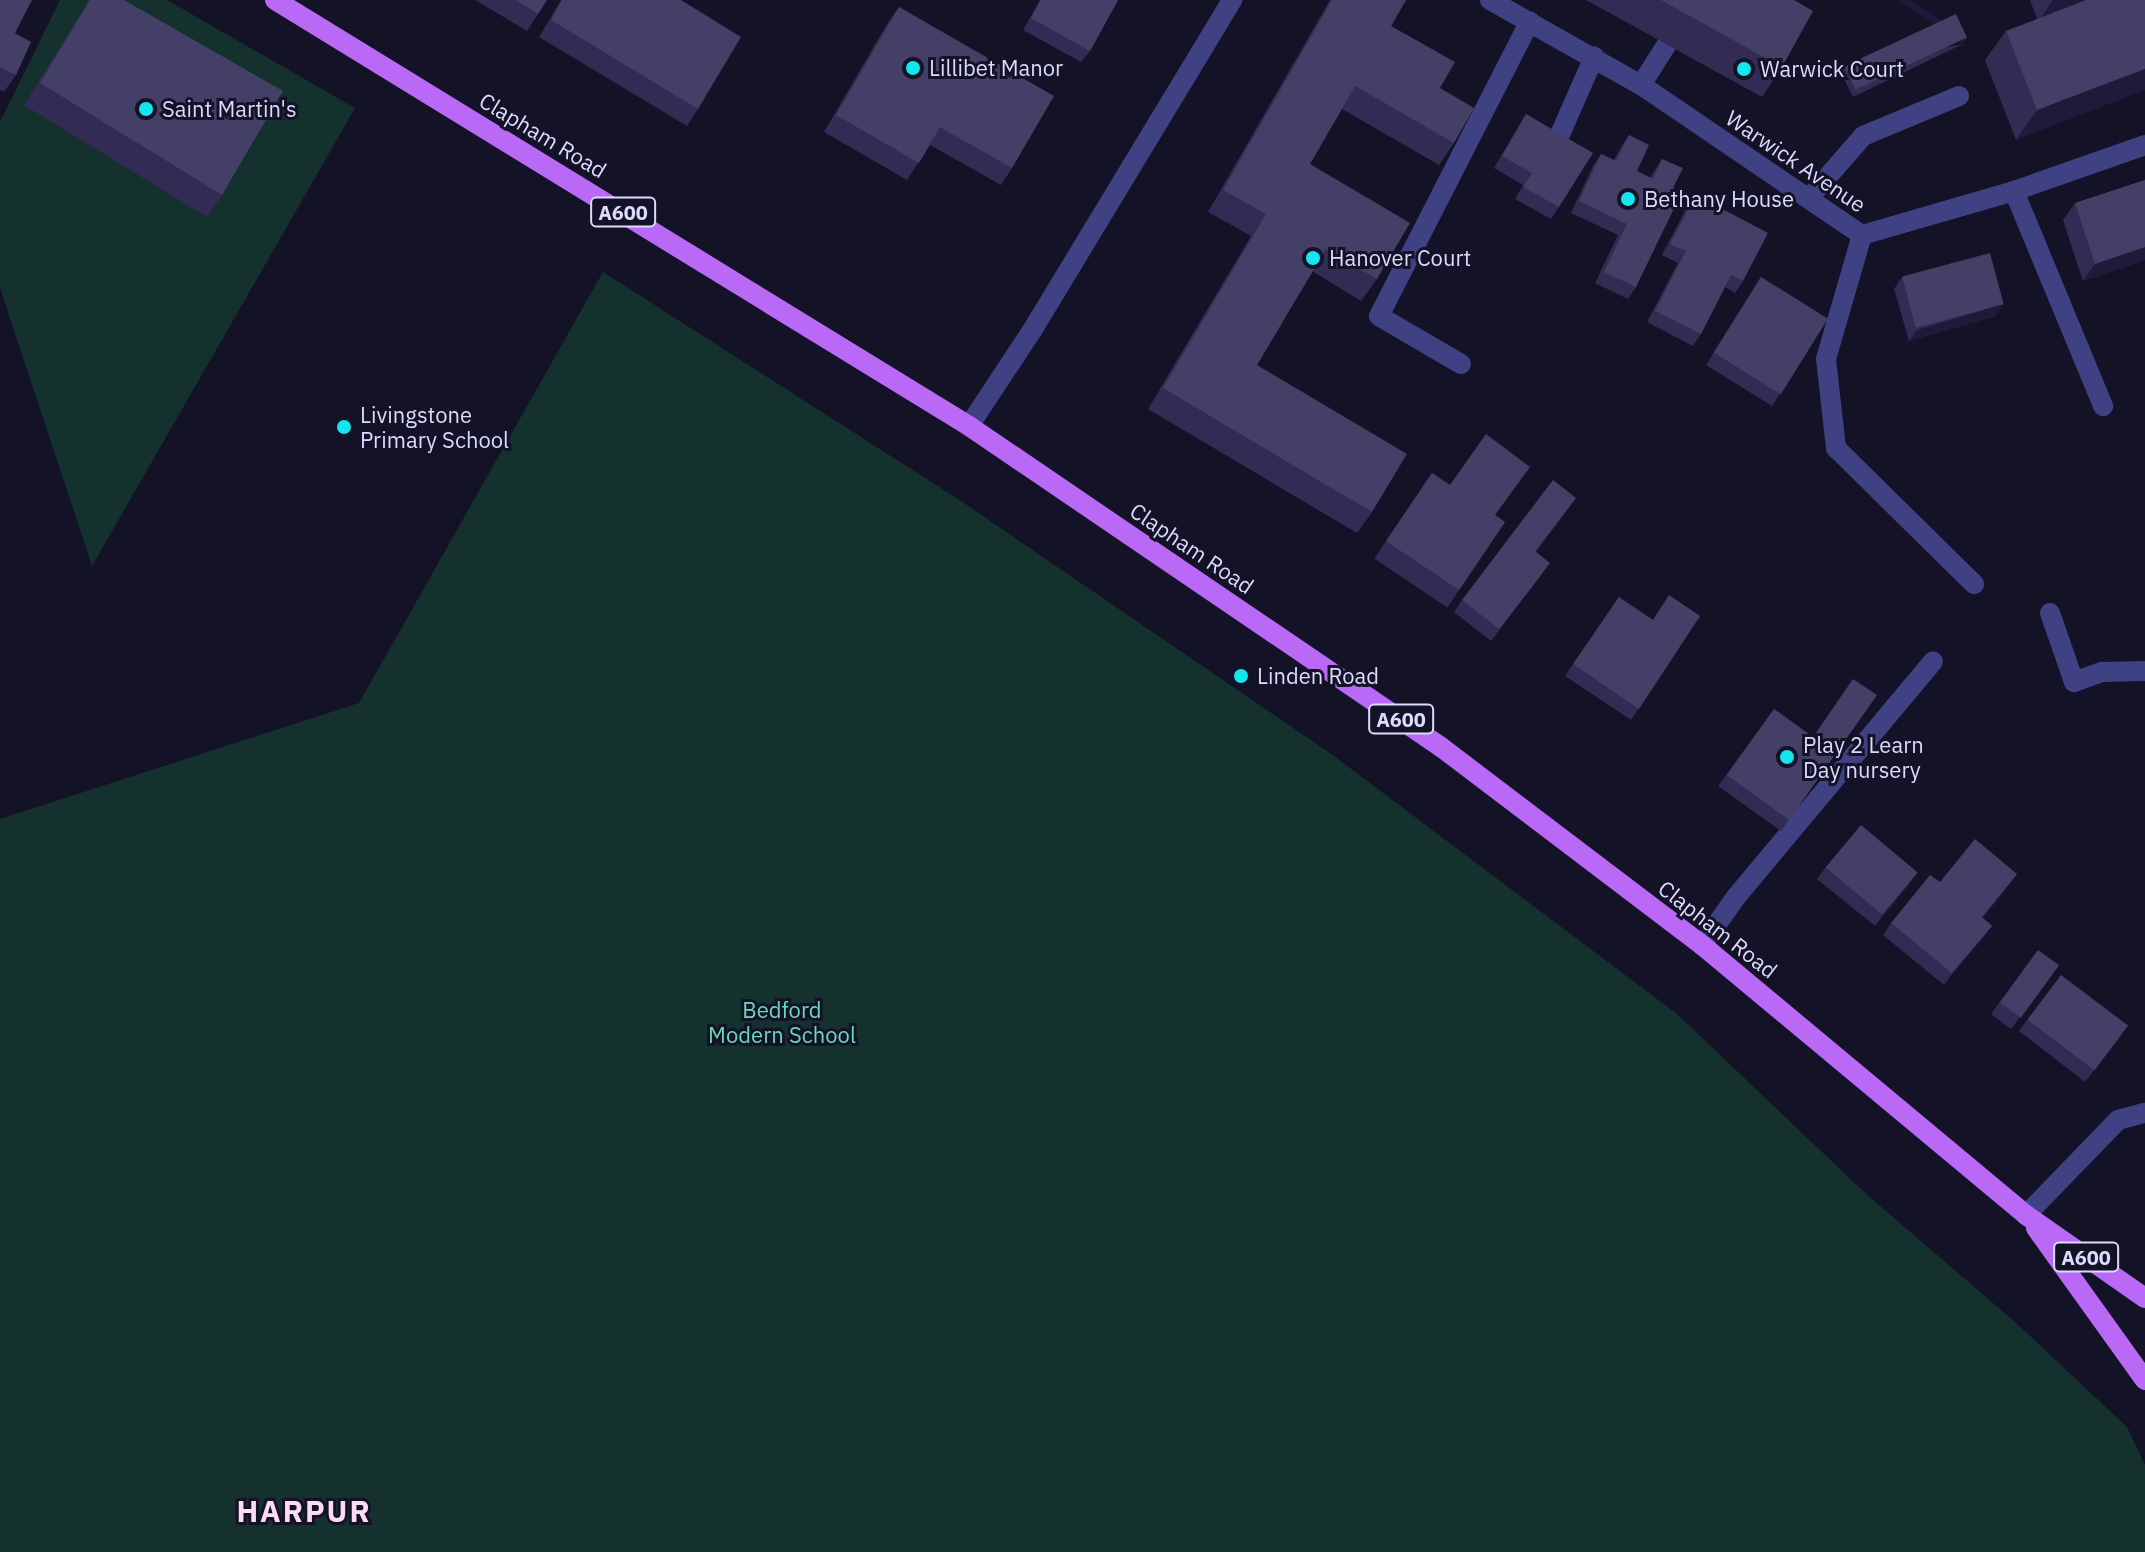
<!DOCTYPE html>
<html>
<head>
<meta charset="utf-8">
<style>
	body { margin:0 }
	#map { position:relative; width:2145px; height:1552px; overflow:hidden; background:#141227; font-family:"IBM Plex Sans",sans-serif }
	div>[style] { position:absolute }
	.green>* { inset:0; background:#15312e }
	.minor>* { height:20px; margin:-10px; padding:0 10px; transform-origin:10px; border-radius:10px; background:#404183 }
	.major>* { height:20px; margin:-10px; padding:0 10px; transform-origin:10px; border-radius:10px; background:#b969f5 }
	.wall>* { inset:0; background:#322c54; transform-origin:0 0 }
	.shaded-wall>* { inset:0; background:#1e1a3a; transform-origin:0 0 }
	.building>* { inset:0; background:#443f66; transform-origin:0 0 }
	.dots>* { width:22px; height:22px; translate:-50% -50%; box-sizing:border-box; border:4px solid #141227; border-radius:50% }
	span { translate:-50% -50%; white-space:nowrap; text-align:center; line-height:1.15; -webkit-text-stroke:6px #141227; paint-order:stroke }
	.shield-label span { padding:2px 6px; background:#141227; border:2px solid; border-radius:6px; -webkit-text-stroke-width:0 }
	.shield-label { font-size:20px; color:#dcdafd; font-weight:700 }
	.poi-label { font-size:22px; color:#dcdafd }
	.left { translate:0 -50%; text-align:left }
	.street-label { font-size:22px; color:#dcdafd }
	.park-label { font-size:22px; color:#6ad9b7 }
	.district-label { font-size:30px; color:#fddcf3; font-weight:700; letter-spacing:2px }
</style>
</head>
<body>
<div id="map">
	<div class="green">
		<i style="clip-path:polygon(60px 0,167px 0,355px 108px,92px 566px,0 288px,0 122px)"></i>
		<i style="clip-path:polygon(603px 272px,958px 499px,1334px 756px,1677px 1014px,1864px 1192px,2016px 1323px,2127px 1427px,2145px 1465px,2145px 1552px,0 1552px,0 819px,359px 703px)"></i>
	</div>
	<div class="minor">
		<i style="left:1490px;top:0;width:173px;rotate:29.4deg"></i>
		<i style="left:1641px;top:85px;width:267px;rotate:34.2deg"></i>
		<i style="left:1862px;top:235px;width:158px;rotate:-16.1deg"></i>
		<i style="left:2014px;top:191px;width:139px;rotate:-19.3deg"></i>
		<i style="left:1641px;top:85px;width:101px;rotate:-57.6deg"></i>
		<i style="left:1558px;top:139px;width:90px;rotate:-66.3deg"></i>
		<i style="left:2014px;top:191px;width:233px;rotate:67.5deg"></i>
		<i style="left:1809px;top:198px;width:82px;rotate:-48.9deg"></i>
		<i style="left:1863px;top:136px;width:104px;rotate:-22.6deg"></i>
		<i style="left:1862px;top:235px;width:129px;rotate:106.2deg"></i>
		<i style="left:1826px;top:359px;width:90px;rotate:83.6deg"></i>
		<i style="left:1836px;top:448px;width:194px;rotate:44.6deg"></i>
		<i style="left:1461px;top:364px;width:95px;rotate:-149.7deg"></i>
		<i style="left:1379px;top:316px;width:331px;rotate:-62.9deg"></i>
		<i style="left:969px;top:426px;width:116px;rotate:-56.6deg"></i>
		<i style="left:1033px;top:329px;width:385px;rotate:-58.8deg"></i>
		<i style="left:2050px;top:613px;width:73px;rotate:70.8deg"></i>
		<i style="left:2074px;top:682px;width:30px;rotate:-20deg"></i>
		<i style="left:2102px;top:672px;width:43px;rotate:-1.3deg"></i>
		<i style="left:1702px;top:945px;width:59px;rotate:-54.7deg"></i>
		<i style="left:1736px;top:897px;width:307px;rotate:-50.1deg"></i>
		<i style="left:2026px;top:1215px;width:132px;rotate:-45.9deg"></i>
		<i style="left:2118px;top:1120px;width:28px;rotate:-15deg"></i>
	</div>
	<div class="major">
		<i style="left:275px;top:0;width:814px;rotate:31.54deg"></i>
		<i style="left:969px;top:426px;width:571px;rotate:34.22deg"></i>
		<i style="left:1441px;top:747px;width:328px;rotate:37.2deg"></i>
		<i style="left:1702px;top:945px;width:422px;rotate:39.8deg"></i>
		<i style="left:2026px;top:1215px;width:145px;rotate:34.9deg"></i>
		<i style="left:2036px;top:1228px;width:187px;rotate:54.4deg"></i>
	</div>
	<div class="wall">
		<i style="clip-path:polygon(0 0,15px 33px,16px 75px,4px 92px,0 90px)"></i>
		<i style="clip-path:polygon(89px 0,124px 0,222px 195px,207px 217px,24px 105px)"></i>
		<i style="clip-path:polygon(475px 0,547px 0,527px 31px)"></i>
		<i style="clip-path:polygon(561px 0,681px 0,698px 109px,687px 126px,539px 37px)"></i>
		<i style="clip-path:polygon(1040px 0,1118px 0,1090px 51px,1081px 62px,1023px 30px)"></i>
		<i style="clip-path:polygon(1330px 0,1406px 0,1391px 26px,1440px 88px,1454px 143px,1439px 165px,1342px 109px,1310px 164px,1377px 279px,1361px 301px,1312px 271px,1257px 365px,1372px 512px,1357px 533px,1148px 409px,1251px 236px,1208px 212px)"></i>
		<i style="clip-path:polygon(1586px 0,1794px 0,1782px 67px,1762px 97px)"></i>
		<i style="clip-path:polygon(2030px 0,2145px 0,2016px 140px,1985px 60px,2006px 31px,2037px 19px)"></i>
		<i style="clip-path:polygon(899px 7px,1012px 168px,1001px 185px,930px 145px,907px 180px,824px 132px,887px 24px)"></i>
		<i style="clip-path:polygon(1963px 44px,1853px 97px,1841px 73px,1845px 67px)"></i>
		<i style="clip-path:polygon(1526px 114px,1559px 207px,1551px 219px,1515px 199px,1523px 185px,1494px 168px)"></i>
		<i style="clip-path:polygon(1629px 135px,1637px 171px,1650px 178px,1662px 159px,1673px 188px,1636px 287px,1628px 299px,1595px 283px,1618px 235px,1571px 213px,1593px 166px,1601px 154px,1614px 160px,1621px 147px)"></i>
		<i style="clip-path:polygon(2145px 180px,2145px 260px,2083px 281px,2063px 220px,2075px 203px)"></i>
		<i style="clip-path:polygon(1696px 195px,1743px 281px,1735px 293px,1725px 287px,1701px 334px,1693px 346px,1647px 322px,1678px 263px,1662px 255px,1687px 207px)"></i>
		<i style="clip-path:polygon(1761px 277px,1780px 394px,1772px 406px,1706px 365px)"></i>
		<i style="clip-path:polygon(1902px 277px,1996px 316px,1909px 341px,1894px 289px)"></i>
		<i style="left:1432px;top:473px;width:88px;height:103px;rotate:34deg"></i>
		<i style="clip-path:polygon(1576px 498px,1536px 552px,1542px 574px,1491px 641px,1454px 612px,1462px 600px)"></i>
		<i style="clip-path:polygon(1619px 597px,1652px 620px,1700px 616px,1631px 720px,1565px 676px)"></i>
		<i style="clip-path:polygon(1877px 695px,1781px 831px,1718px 786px,1774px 709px,1813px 737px)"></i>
		<i style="clip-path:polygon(1826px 867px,1910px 883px,1875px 926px,1817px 879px)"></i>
		<i style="clip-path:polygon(2017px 874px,1983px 918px,1992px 926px,1944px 985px,1883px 935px,1891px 923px,1940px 882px)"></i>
		<i style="clip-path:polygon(2038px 950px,2050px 977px,2011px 1029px,1991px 1014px)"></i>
		<i style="clip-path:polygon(2027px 1020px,2120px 1037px,2085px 1082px,2019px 1031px)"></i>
	</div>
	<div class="shaded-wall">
		<i style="clip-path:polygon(2053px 0,2103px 0,2038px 22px)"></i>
		<i style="left:1967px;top:38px;width:7px;height:122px;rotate:124deg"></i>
		<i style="clip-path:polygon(2145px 69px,2145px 90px,2016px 140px,2037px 110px)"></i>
		<i style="clip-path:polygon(2145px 247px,2145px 260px,2083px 281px,2095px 264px)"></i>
		<i style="clip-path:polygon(2004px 304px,1996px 316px,1909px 341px,1917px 330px)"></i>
		<i style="clip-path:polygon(1918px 872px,1910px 883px,1875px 926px,1883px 914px)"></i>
		<i style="clip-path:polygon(2017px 874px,2009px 886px,1974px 929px,1982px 917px)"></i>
		<i style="clip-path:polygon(1992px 926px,1984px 937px,1944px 985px,1952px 973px)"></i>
	</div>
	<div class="building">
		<i style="clip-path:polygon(0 0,32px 0,15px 33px,31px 42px,16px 75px,0 67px)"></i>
		<i style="clip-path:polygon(90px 0,124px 0,283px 91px,222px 195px,40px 83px)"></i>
		<i style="clip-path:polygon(516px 0,547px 0,538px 14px)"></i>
		<i style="clip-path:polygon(562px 0,681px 0,741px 37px,698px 109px,551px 20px)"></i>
		<i style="clip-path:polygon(1041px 0,1118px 0,1090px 51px,1031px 18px)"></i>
		<i style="clip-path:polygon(1332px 0,1406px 0,1391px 26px,1455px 62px,1440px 88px,1474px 108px,1454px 143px,1355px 86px,1310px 164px,1410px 223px,1377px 279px,1326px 249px,1257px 365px,1407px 454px,1372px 512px,1163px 388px,1266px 214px,1223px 190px)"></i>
		<i style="clip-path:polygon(1661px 0,1794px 0,1813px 11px,1782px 67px)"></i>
		<i style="clip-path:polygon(2086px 0,2145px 0,2145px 69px,2037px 110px,2006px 31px)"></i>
		<i style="clip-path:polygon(899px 7px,1054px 96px,1012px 168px,940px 127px,919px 163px,836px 115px)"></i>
		<i style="left:1956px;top:14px;width:26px;height:123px;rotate:65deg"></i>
		<i style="clip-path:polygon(1526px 114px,1593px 153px,1559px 207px,1523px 187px,1532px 173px,1502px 156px)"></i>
		<i style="clip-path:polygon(1629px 135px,1649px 145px,1637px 171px,1653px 179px,1662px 159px,1683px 168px,1673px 188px,1682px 192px,1636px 287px,1604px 272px,1627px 224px,1579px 201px,1601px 154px,1616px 161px)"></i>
		<i style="clip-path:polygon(2145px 180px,2145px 247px,2095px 264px,2075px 203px)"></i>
		<i style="clip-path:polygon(1696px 195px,1768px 233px,1743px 281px,1731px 275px,1701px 334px,1655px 311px,1686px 251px,1670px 244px)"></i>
		<i style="left:1990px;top:253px;width:53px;height:91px;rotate:75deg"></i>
		<i style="left:1761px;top:277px;width:79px;height:89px;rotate:32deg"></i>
		<i style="clip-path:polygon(1486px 434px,1530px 467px,1495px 515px,1505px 522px,1459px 590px,1386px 541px,1432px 473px,1450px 485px)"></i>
		<i style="clip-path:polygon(1553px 480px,1576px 498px,1535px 551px,1550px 563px,1499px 629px,1462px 600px)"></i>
		<i style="clip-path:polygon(1669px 595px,1700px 616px,1639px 709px,1573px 664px,1619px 597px,1653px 620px)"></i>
		<i style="clip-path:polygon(1853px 679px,1877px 695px,1789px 820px,1727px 775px,1774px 709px,1813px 737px)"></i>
		<i style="left:1861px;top:825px;width:74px;height:55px;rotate:40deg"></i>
		<i style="clip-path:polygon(1975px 839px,2017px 874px,1982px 917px,1992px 926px,1952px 973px,1891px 923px,1930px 875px,1940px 882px)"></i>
		<i style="left:2038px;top:950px;width:26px;height:65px;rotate:36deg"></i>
		<i style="left:2061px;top:975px;width:84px;height:56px;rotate:37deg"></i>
	</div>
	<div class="dots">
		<i style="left:913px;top:68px;background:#14e5ef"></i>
		<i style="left:1744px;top:69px;background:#14e5ef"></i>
		<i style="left:146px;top:109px;background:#14e5ef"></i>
		<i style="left:1628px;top:199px;background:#14e5ef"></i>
		<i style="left:1313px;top:258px;background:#14e5ef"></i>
		<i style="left:344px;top:427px;background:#14e5ef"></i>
		<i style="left:1241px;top:676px;background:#14e5ef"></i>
		<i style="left:1787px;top:757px;background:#14e5ef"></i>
	</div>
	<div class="shield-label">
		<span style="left:623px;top:212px">A600</span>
		<span style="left:1401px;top:719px">A600</span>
		<span style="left:2086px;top:1257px">A600</span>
	</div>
	<div class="poi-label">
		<span class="left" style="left:929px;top:68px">Lillibet Manor</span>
		<span class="left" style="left:1760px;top:69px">Warwick Court</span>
		<span class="left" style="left:162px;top:109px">Saint Martin's</span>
		<span class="left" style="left:1644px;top:199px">Bethany House</span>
		<span class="left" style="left:1329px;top:258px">Hanover Court</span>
		<span class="left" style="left:360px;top:427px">Livingstone<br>Primary School</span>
		<span class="left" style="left:1257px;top:676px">Linden Road</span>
		<span class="left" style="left:1803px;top:757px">Play 2 Learn<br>Day nursery</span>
	</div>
	<div class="street-label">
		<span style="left:543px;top:135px;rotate:31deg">Clapham Road</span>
		<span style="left:1796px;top:161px;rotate:34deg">Warwick Avenue</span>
		<span style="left:1192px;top:548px;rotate:34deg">Clapham Road</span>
		<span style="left:1718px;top:929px;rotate:38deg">Clapham Road</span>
	</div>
	<div class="park-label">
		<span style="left:782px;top:1022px">Bedford<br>Modern School</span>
	</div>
	<div class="district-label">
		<span style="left:304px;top:1511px">HARPUR</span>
	</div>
</div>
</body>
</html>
